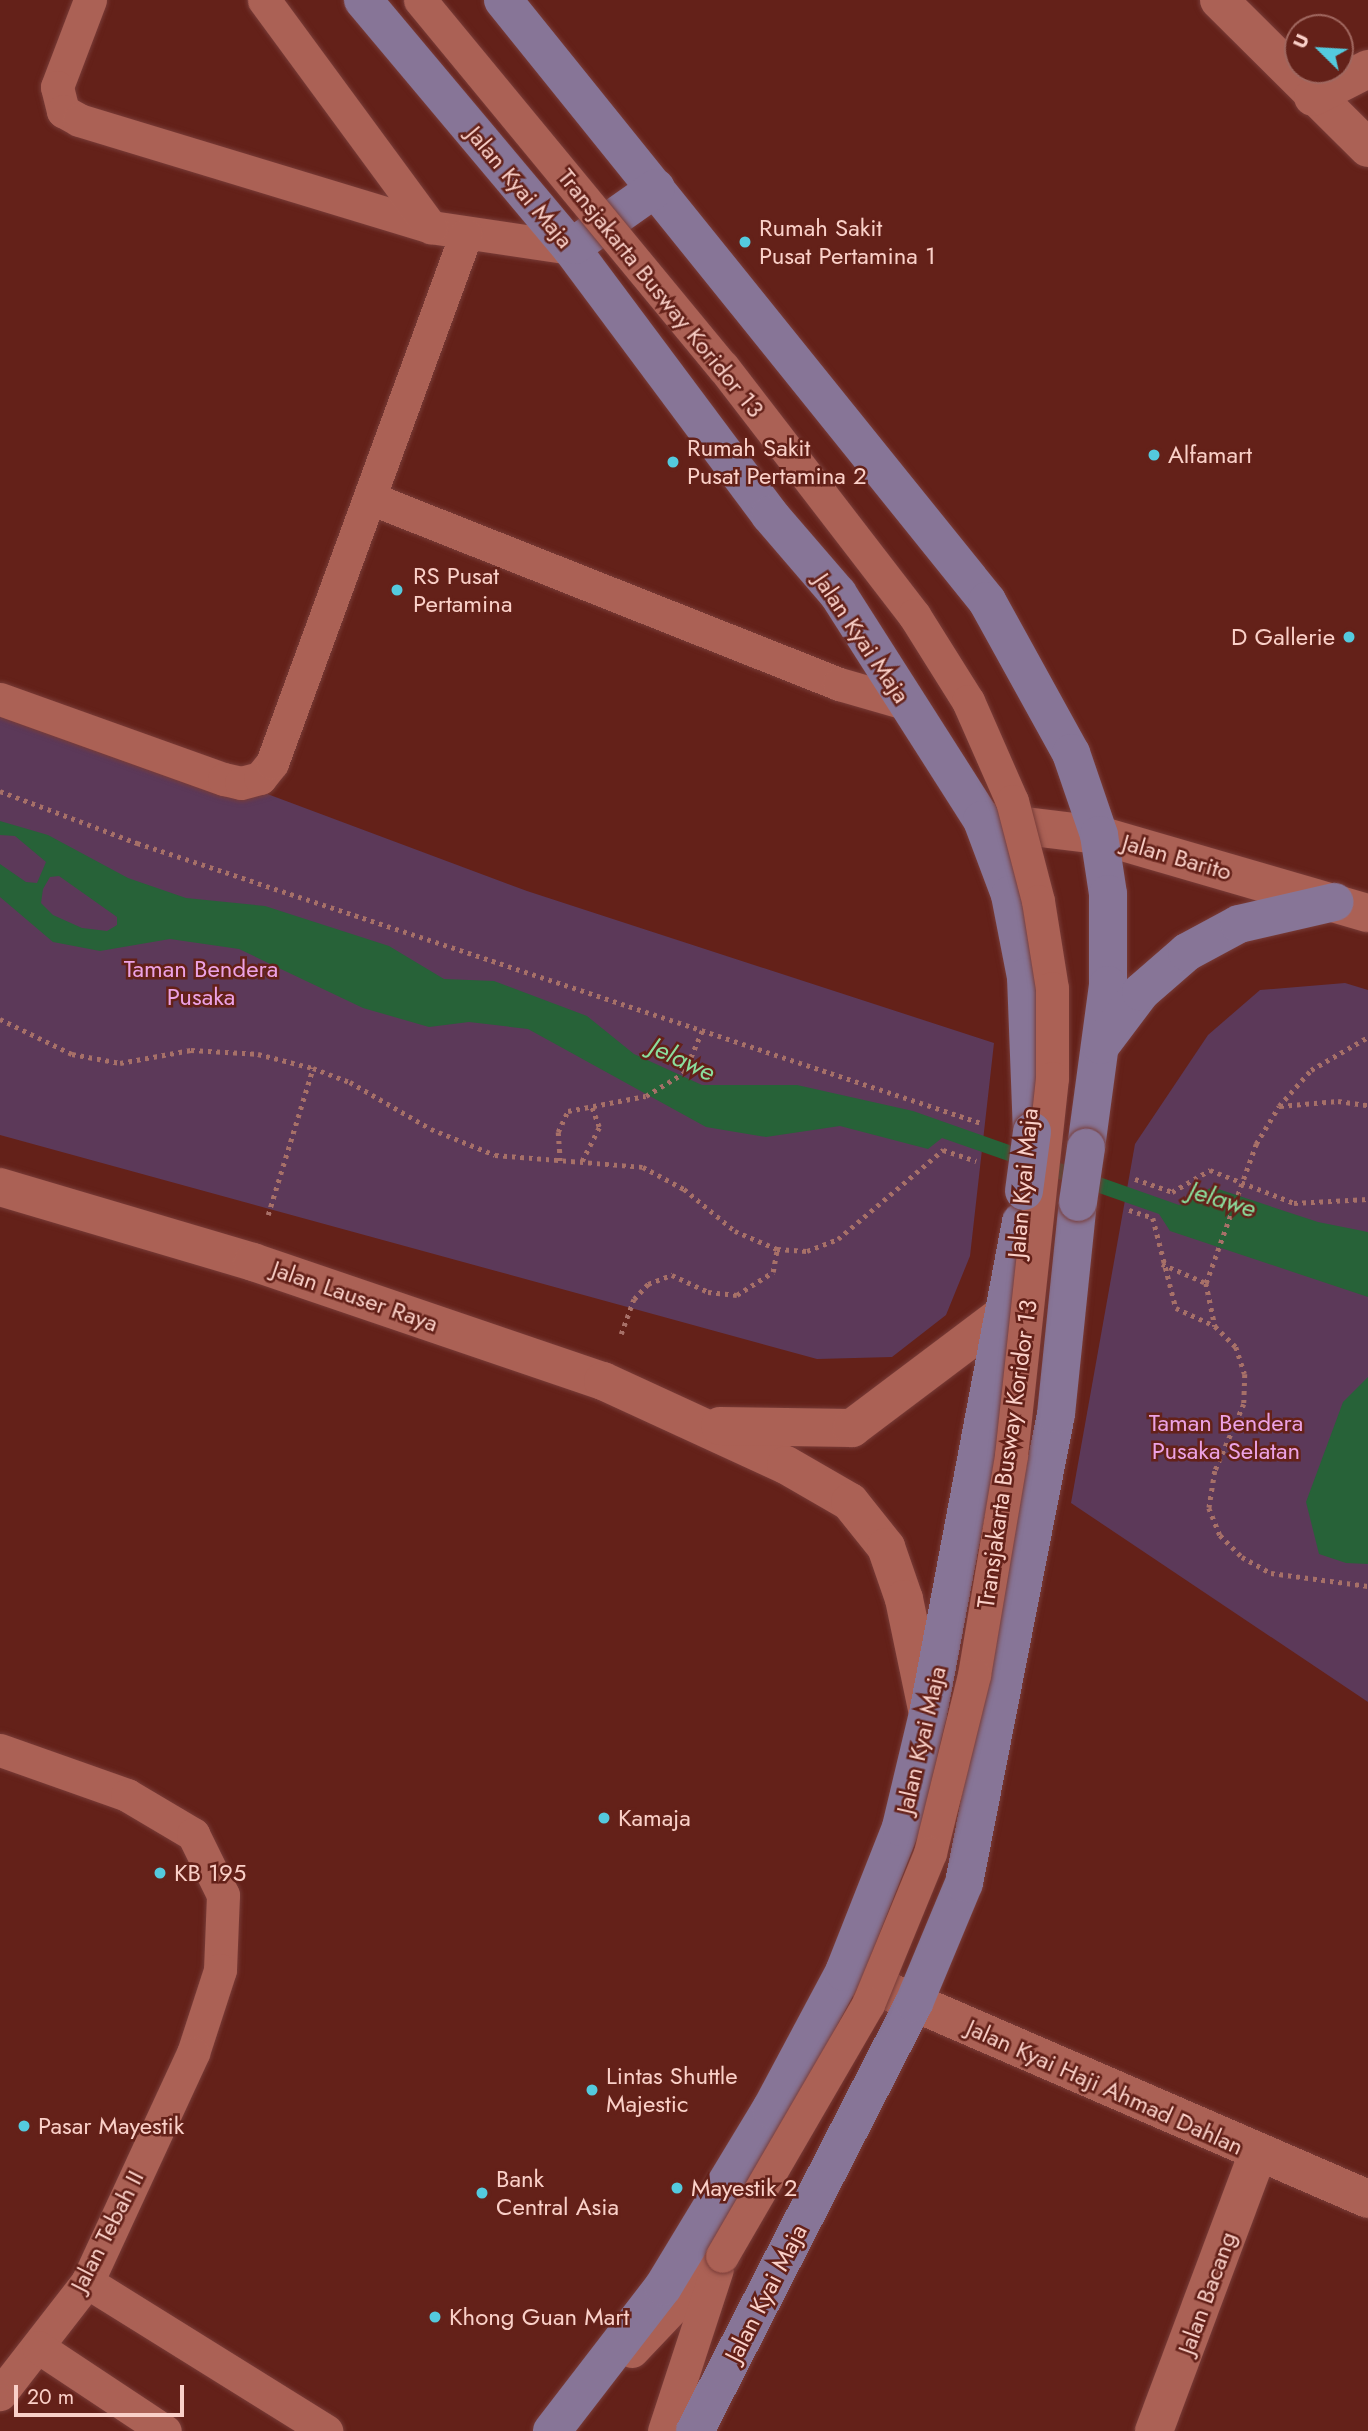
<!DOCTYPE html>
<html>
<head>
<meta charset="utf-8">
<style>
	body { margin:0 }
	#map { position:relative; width:1368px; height:2431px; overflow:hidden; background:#642119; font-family:Jost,sans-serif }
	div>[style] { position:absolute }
	.green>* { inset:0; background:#5c3959 }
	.water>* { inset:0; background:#276238 }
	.path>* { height:4.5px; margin-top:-2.25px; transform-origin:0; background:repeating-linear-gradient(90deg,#a77068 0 3.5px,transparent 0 8.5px) }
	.roads { filter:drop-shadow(0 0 2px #783c38) drop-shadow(0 0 2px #783c38) }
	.lane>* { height:33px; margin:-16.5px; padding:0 16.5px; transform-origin:16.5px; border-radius:16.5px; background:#ab6155 }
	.street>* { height:38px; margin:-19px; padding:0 19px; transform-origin:19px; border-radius:19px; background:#ab6155 }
	.secondary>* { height:38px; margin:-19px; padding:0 19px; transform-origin:19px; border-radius:19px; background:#ab6155 }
	.primary>* { height:38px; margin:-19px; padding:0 19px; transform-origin:19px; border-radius:19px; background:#877597 }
	.bridges { filter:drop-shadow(0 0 2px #783c38) drop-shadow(0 0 2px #783c38) }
	.lane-bridge>* { height:33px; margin:-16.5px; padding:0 16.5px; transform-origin:16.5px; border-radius:16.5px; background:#ab6155 }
	.primary-bridge>* { height:38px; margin:-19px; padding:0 19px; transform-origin:19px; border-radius:19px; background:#877597 }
	.dots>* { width:19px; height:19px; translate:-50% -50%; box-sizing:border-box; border:4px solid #642119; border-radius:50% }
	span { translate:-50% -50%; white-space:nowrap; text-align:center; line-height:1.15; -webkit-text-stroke:5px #642119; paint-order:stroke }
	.street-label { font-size:24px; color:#fad0c8 }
	.poi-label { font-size:24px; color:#fad0c8 }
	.left { translate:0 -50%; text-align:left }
	.right { translate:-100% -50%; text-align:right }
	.park-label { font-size:24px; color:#eca2e4 }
	.water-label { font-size:26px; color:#8bde9d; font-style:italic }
	.north { position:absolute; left:1284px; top:14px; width:70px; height:70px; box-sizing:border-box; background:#642119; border:2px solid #a0675f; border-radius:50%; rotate:294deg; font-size:19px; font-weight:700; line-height:28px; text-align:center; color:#fad0c8 }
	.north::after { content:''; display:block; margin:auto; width:24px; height:32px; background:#54cade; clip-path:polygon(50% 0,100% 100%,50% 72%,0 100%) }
	.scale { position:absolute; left:14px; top:2385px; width:170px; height:32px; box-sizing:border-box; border:4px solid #fad0c8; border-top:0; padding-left:9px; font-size:21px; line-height:24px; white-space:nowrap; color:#fad0c8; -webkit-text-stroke:5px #642119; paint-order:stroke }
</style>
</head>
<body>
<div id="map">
	<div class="green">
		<i style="clip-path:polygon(0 694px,527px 891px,994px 1043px,970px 1256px,946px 1315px,892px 1357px,817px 1359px,0 1135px)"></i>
		<i style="clip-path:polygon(1345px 983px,1368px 990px,1368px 1702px,1071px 1503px,1135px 1144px,1208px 1035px,1260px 990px)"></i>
	</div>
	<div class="water">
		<i style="clip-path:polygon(evenodd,0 821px,48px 835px,128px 878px,186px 898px,265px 906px,389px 946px,444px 979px,494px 981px,587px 1016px,634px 1054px,702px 1085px,797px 1085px,913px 1111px,1179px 1205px,1212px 1187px,1318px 1222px,1368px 1232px,1368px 1297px,1170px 1231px,1159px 1214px,942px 1138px,928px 1149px,840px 1126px,766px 1137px,706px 1127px,528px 1029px,469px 1022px,429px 1027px,363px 1008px,239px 949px,170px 939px,100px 951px,53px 942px,0 897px,0 864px,26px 882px,37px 883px,46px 862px,15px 836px,0 835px,0 821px,59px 876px,117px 917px,117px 925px,107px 931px,82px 928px,53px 915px,41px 903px,43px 889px,50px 877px,59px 876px)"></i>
		<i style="clip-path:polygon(1368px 1377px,1368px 1564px,1346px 1563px,1319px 1554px,1306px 1502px,1343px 1402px)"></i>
	</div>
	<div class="path">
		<i style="left:0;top:791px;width:147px;rotate:20.8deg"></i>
		<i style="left:137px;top:843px;width:889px;rotate:18.35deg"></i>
		<i style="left:0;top:1019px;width:80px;rotate:25.9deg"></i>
		<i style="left:72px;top:1054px;width:49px;rotate:10.6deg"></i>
		<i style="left:120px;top:1063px;width:72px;rotate:-10.4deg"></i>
		<i style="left:191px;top:1050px;width:67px;rotate:3.4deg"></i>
		<i style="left:258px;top:1054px;width:57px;rotate:14.3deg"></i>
		<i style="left:313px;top:1068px;width:40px;rotate:21deg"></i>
		<i style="left:350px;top:1082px;width:94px;rotate:30.1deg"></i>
		<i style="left:431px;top:1129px;width:69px;rotate:22.1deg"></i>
		<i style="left:495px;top:1155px;width:148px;rotate:4.6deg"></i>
		<i style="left:643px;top:1167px;width:47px;rotate:28.2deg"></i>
		<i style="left:684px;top:1189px;width:66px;rotate:39.5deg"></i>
		<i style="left:735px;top:1231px;width:46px;rotate:23.2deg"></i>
		<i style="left:777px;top:1249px;width:30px;rotate:4deg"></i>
		<i style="left:807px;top:1251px;width:33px;rotate:-21deg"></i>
		<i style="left:838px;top:1239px;width:138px;rotate:-40.3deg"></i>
		<i style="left:943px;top:1150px;width:35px;rotate:18deg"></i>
		<i style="left:1280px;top:1106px;width:58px;rotate:-4.9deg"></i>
		<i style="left:1338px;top:1101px;width:30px;rotate:8deg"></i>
		<i style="left:560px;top:1161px;width:29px;rotate:-94deg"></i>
		<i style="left:558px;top:1132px;width:23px;rotate:-65deg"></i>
		<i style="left:568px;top:1111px;width:79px;rotate:-10.9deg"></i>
		<i style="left:646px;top:1096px;width:44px;rotate:-31.2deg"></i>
		<i style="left:684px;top:1073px;width:46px;rotate:-66.8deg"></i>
		<i style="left:582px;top:1161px;width:38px;rotate:-63deg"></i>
		<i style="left:599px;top:1127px;width:23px;rotate:-110deg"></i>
		<i style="left:1135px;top:1179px;width:39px;rotate:19deg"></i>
		<i style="left:1172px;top:1192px;width:44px;rotate:-30.1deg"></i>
		<i style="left:1210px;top:1170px;width:90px;rotate:21.4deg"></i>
		<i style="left:1294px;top:1203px;width:74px;rotate:-3.1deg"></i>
		<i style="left:1129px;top:1210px;width:25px;rotate:18deg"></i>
		<i style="left:1153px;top:1218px;width:93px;rotate:75.7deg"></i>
		<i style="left:1176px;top:1308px;width:43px;rotate:24.8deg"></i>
		<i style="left:1215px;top:1326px;width:30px;rotate:45deg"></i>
		<i style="left:1236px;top:1347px;width:28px;rotate:72deg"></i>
		<i style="left:1245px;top:1374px;width:30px;rotate:92deg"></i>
		<i style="left:1244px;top:1404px;width:73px;rotate:113.4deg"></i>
		<i style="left:1215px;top:1471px;width:37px;rotate:99deg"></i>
		<i style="left:1209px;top:1508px;width:29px;rotate:68deg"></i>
		<i style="left:1220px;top:1535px;width:31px;rotate:45deg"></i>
		<i style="left:1242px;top:1557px;width:33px;rotate:29deg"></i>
		<i style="left:1271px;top:1573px;width:98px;rotate:7.6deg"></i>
		<i style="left:268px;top:1215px;width:154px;rotate:-73deg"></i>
		<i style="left:1162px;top:1264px;width:48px;rotate:23.4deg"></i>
		<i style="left:1206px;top:1283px;width:44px;rotate:78.2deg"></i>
		<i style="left:1206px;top:1283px;width:148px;rotate:-70.2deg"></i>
		<i style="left:1256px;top:1144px;width:44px;rotate:-58.8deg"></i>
		<i style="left:1279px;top:1106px;width:48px;rotate:-48.4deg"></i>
		<i style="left:1311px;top:1070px;width:66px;rotate:-30.1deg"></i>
		<i style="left:621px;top:1334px;width:37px;rotate:-70deg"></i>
		<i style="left:634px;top:1299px;width:21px;rotate:-47deg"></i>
		<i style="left:648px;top:1284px;width:26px;rotate:-21deg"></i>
		<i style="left:672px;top:1275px;width:40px;rotate:25deg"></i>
		<i style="left:708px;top:1292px;width:29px;rotate:6deg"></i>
		<i style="left:737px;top:1295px;width:43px;rotate:-32.6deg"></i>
		<i style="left:773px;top:1272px;width:23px;rotate:-80deg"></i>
	</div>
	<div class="roads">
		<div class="lane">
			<i style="left:90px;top:0;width:93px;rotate:110.8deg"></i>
			<i style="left:57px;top:87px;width:25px;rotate:76deg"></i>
			<i style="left:63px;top:111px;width:18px;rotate:29deg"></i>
			<i style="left:79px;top:120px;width:368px;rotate:16.9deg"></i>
			<i style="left:431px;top:227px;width:142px;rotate:8.5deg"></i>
			<i style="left:264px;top:0;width:282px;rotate:53.7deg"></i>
			<i style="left:370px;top:498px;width:505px;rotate:21.63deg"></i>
			<i style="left:839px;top:684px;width:69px;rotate:16.1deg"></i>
			<i style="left:0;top:699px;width:238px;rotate:19.7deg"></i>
			<i style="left:224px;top:779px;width:17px;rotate:13deg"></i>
			<i style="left:241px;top:783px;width:20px;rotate:-15deg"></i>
			<i style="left:260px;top:778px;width:19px;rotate:-51deg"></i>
			<i style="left:272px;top:763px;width:563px;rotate:-69.86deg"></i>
			<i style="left:0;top:1750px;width:135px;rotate:19.5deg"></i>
			<i style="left:127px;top:1795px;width:77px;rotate:30.6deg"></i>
			<i style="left:193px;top:1834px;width:68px;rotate:63.8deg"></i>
			<i style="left:223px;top:1895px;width:75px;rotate:92.3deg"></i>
			<i style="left:220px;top:1970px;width:87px;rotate:108deg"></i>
			<i style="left:193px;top:2053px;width:252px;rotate:114.8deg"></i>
			<i style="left:87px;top:2282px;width:142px;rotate:127.8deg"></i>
			<i style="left:87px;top:2282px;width:282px;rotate:31.9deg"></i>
			<i style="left:38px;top:2347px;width:152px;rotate:33.5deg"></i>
			<i style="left:632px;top:2351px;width:131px;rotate:-46.5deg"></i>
			<i style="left:664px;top:2431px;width:170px;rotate:-71.9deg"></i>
		</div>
		<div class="street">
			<i style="left:1219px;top:0;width:210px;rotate:44.8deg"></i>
			<i style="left:1313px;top:97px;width:62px;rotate:-27deg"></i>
			<i style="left:1154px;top:2431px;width:295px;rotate:-69.5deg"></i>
		</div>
		<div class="secondary">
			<i style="left:983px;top:821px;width:117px;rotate:6.9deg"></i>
			<i style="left:1099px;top:835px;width:280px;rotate:16.2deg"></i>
			<i style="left:0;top:1187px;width:264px;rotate:16.5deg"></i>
			<i style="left:253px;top:1262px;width:370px;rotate:18.8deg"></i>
			<i style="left:603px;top:1381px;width:201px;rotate:24.7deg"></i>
			<i style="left:786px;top:1465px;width:74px;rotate:30deg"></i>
			<i style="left:850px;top:1502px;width:58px;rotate:51.3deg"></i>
			<i style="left:886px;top:1547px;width:55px;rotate:70.9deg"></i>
			<i style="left:904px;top:1599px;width:117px;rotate:78.2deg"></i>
			<i style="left:720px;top:1426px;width:132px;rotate:0.9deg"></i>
			<i style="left:852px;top:1428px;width:194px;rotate:-37deg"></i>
			<i style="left:844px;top:1972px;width:571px;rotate:23.42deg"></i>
		</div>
		<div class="primary">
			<i style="left:363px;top:0;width:324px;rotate:50deg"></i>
			<i style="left:571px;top:248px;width:333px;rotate:53.3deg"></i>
			<i style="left:770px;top:515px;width:104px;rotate:49.3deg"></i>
			<i style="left:838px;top:594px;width:268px;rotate:57.5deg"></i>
			<i style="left:982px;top:820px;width:80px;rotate:69.5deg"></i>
			<i style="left:1010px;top:895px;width:84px;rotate:79deg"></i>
			<i style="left:1026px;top:977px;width:155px;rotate:87.8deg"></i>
			<i style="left:503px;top:0;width:772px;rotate:51.15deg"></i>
			<i style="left:987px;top:601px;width:174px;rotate:61.1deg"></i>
			<i style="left:1071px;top:753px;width:87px;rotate:71.1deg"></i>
			<i style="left:1099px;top:835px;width:60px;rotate:81.3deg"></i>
			<i style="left:1108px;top:894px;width:91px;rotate:90deg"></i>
			<i style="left:1108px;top:985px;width:164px;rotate:97.7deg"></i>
			<i style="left:575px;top:245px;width:99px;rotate:-35.1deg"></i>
			<i style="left:1101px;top:1045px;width:66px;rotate:-53deg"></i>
			<i style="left:1141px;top:992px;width:61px;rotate:-41deg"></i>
			<i style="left:1187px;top:952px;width:59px;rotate:-28.3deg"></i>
			<i style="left:1239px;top:924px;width:98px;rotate:-13deg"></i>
			<i style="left:552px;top:2431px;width:182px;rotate:-52.4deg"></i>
			<i style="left:663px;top:2287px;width:208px;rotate:-58.8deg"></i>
			<i style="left:771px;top:2109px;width:155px;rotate:-61.9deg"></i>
			<i style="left:844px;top:1972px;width:156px;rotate:-68.5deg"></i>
			<i style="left:901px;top:1827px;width:116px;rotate:-76.6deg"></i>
			<i style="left:928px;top:1714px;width:501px;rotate:-79.3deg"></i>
			<i style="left:695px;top:2431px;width:481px;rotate:-62.9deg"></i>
			<i style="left:914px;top:2003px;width:130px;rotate:-67.4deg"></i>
			<i style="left:964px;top:1883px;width:478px;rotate:-78.9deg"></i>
			<i style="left:1056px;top:1414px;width:213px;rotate:-84.1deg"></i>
		</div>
	</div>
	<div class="bridges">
		<div class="lane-bridge">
			<i style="left:420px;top:0;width:476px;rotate:50.5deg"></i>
			<i style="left:723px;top:367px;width:313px;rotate:52.4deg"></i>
			<i style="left:914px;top:615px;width:102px;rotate:57.9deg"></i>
			<i style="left:968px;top:701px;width:109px;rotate:66.3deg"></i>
			<i style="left:1012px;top:801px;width:103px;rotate:75.4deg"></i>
			<i style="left:1038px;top:901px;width:88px;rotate:80.9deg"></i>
			<i style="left:1052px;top:988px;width:90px;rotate:90deg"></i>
			<i style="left:1052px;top:1078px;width:380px;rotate:96.2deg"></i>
			<i style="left:1011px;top:1456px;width:222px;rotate:99.6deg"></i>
			<i style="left:974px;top:1675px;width:183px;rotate:103.9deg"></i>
			<i style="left:930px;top:1853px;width:163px;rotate:112.3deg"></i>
			<i style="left:868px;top:2004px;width:291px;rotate:120.1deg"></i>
		</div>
		<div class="primary-bridge">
			<i style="left:1024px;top:1191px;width:60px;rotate:-82.3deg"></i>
			<i style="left:1078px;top:1202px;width:55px;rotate:-81.6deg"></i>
		</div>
	</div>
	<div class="dots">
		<i style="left:745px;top:242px;background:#54cade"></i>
		<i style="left:1154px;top:455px;background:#54cade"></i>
		<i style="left:673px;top:462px;background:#54cade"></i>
		<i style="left:397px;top:590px;background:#54cade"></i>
		<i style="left:1349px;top:637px;background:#54cade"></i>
		<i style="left:604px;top:1818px;background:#54cade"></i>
		<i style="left:160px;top:1873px;background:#54cade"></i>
		<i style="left:592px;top:2090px;background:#54cade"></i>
		<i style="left:24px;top:2126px;background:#54cade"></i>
		<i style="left:677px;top:2188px;background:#54cade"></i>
		<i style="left:482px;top:2193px;background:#54cade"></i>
		<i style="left:435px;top:2317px;background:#54cade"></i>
	</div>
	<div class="street-label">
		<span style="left:520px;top:187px;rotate:50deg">Jalan Kyai Maja</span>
		<span style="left:661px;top:293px;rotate:51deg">Transjakarta Busway Koridor 13</span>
		<span style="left:862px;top:638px;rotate:56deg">Jalan Kyai Maja</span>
		<span style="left:1177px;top:857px;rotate:16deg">Jalan Barito</span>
		<span style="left:1023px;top:1183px;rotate:-85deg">Jalan Kyai Maja</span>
		<span style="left:355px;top:1296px;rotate:19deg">Jalan Lauser Raya</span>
		<span style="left:1007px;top:1454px;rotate:-82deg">Transjakarta Busway Koridor 13</span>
		<span style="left:921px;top:1740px;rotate:-77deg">Jalan Kyai Maja</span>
		<span style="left:1105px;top:2087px;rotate:24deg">Jalan Kyai Haji Ahmad Dahlan</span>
		<span style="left:107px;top:2231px;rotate:-63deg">Jalan Tebah II</span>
		<span style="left:766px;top:2293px;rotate:-63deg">Jalan Kyai Maja</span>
		<span style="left:1207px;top:2293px;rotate:-70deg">Jalan Bacang</span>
	</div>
	<div class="poi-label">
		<span class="left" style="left:759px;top:242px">Rumah Sakit<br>Pusat Pertamina 1</span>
		<span class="left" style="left:687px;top:462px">Rumah Sakit<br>Pusat Pertamina 2</span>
		<span class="left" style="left:1168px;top:455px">Alfamart</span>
		<span class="left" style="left:413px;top:590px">RS Pusat<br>Pertamina</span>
		<span class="right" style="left:1335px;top:637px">D Gallerie</span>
		<span class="left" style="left:618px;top:1818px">Kamaja</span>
		<span class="left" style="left:174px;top:1873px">KB 195</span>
		<span class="left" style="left:606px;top:2090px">Lintas Shuttle<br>Majestic</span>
		<span class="left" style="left:38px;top:2126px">Pasar Mayestik</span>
		<span class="left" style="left:496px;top:2193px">Bank<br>Central Asia</span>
		<span class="left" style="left:691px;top:2188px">Mayestik 2</span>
		<span class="left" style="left:449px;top:2317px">Khong Guan Mart</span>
	</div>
	<div class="park-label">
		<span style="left:201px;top:983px">Taman Bendera<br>Pusaka</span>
		<span style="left:1226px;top:1437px">Taman Bendera<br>Pusaka Selatan</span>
	</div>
	<div class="water-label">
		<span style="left:682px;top:1060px;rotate:25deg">Jelawe</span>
		<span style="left:1222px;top:1200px;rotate:17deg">Jelawe</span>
	</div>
	<div class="north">U</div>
	<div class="scale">20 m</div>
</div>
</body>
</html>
